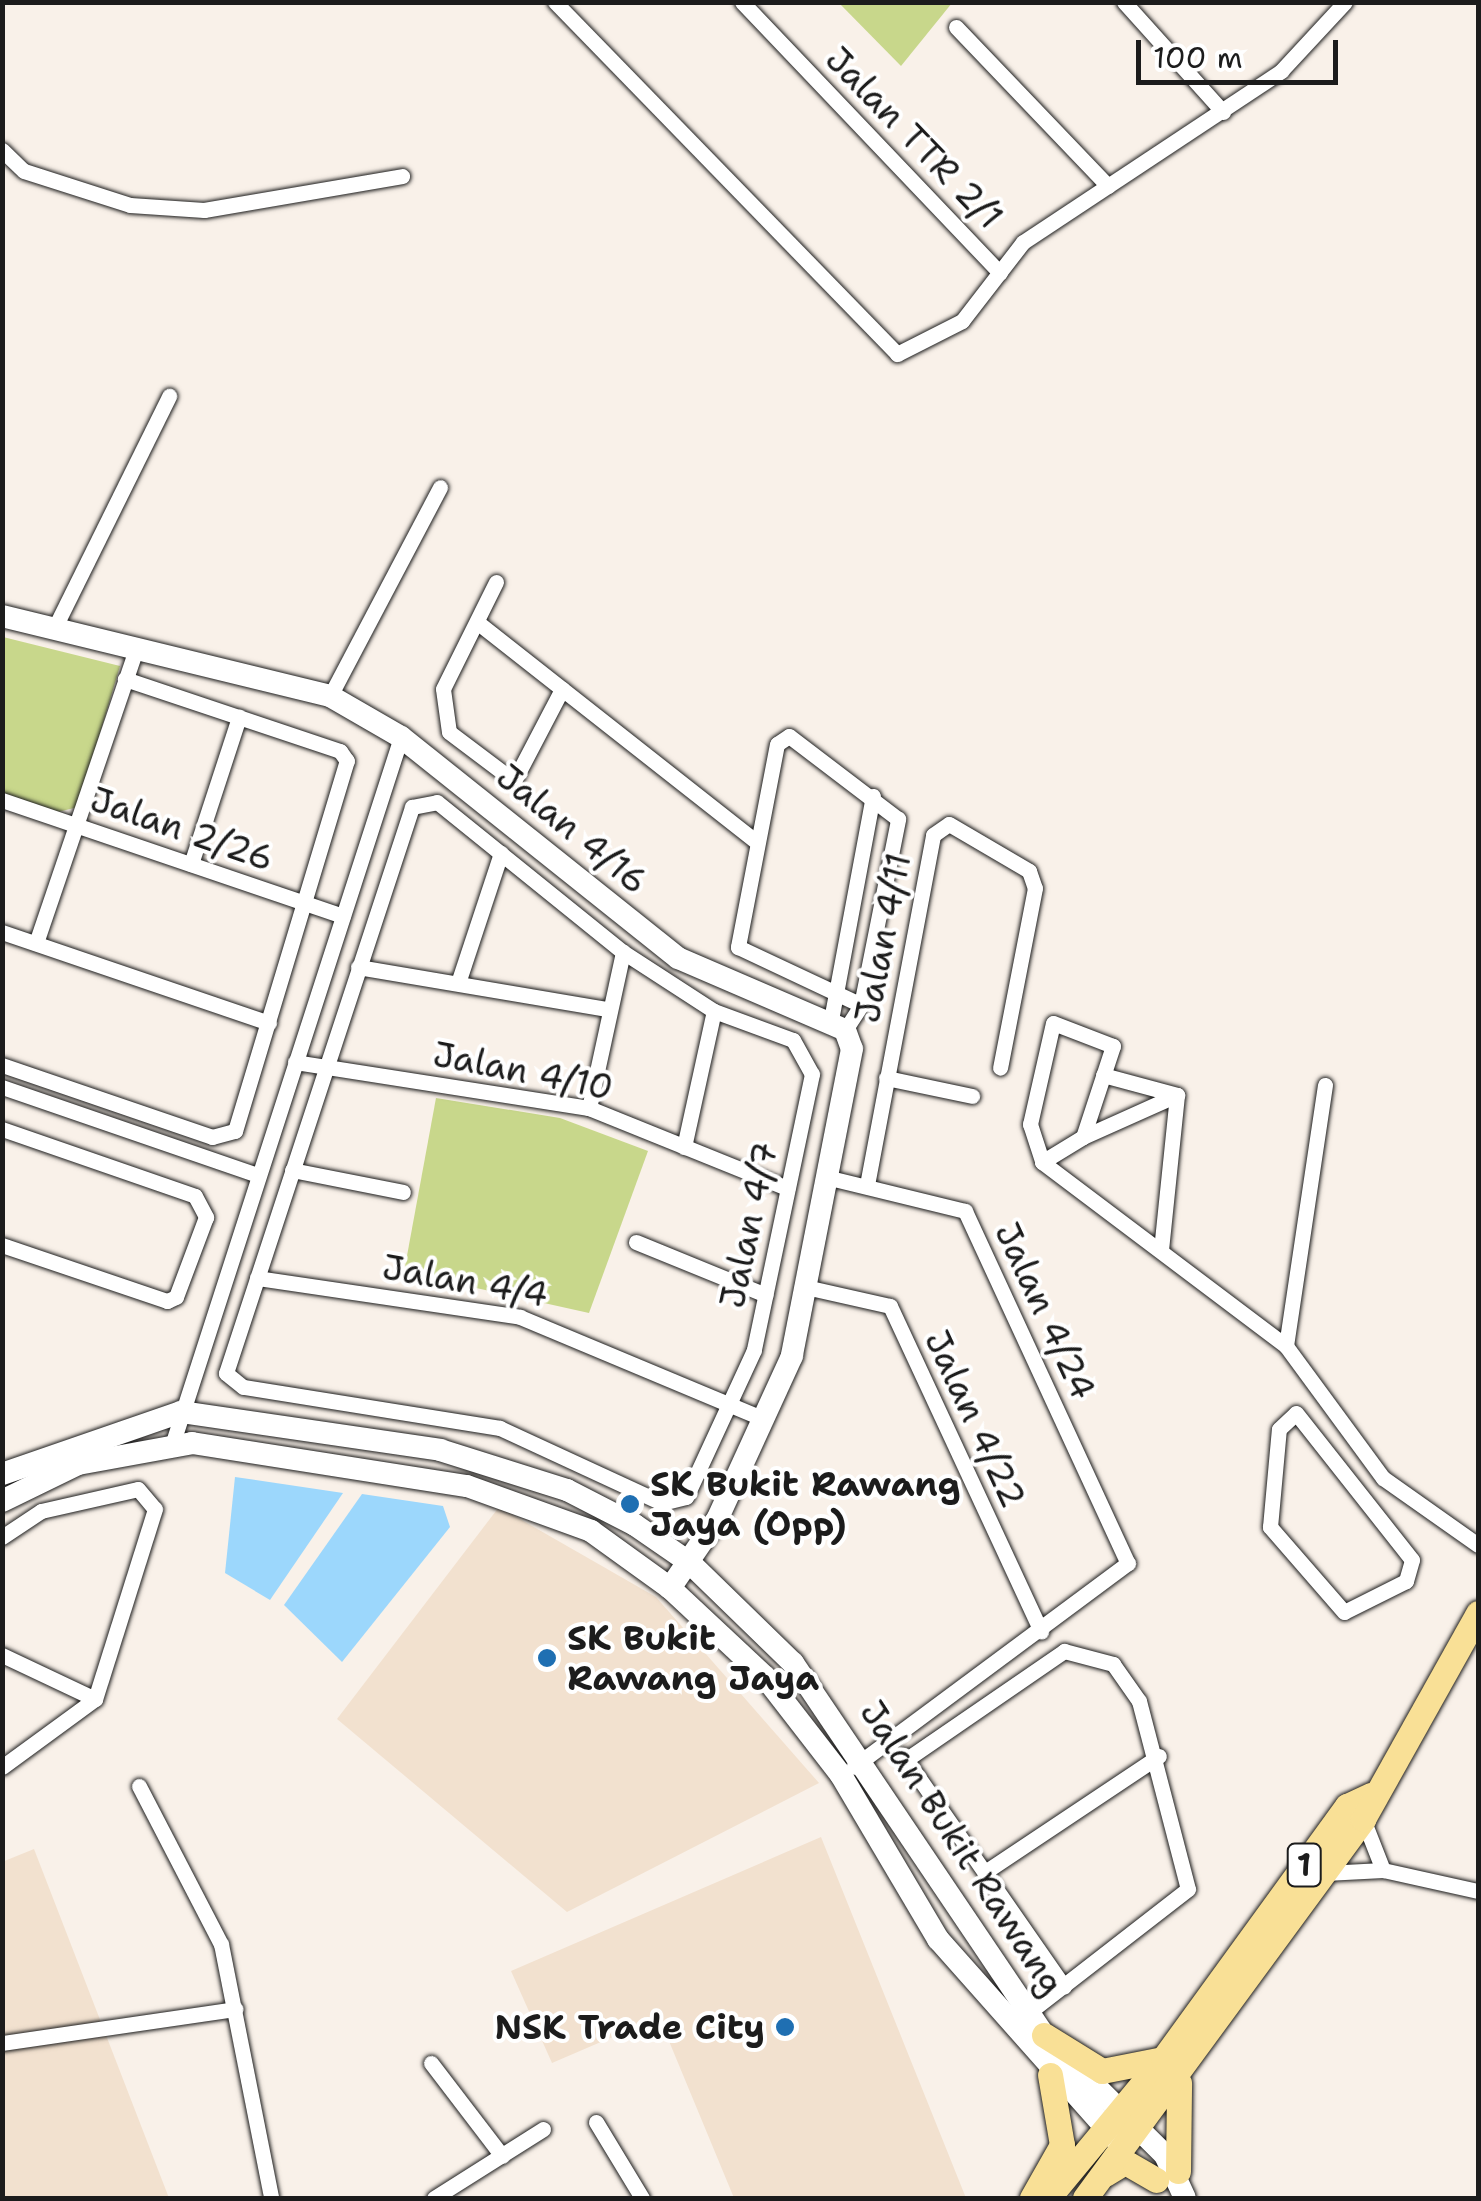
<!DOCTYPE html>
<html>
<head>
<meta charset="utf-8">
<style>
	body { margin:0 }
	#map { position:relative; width:1481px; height:2201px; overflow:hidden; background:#f9f1e9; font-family:"Shantell Sans",sans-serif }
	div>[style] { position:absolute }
	.built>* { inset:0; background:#f2e1cf }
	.green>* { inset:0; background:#c8d78b }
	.water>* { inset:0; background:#9cd7fc }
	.roads { filter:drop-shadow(0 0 2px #1c1c1c) drop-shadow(0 0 2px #1c1c1c) }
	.street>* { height:15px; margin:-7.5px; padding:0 7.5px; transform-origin:7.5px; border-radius:7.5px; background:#fff }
	.secondary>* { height:22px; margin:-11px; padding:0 11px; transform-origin:11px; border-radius:11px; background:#fff }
	.primary>* { height:25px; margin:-12.5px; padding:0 12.5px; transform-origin:12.5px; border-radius:12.5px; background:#f9e096 }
	.dots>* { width:28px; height:28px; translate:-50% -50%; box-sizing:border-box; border:5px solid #fff; border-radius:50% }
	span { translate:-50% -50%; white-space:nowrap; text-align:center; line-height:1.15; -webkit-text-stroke:8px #fff; paint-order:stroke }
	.shield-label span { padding:2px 8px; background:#fff; border:2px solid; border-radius:8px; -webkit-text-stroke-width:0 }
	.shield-label { font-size:32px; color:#1c1c1c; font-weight:700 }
	.street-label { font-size:35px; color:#1c1c1c }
	.poi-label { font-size:35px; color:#1c1c1c; font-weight:700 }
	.left { translate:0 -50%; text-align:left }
	.right { translate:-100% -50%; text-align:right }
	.frame { position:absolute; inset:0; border:5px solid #1c1c1c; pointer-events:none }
	.scale { position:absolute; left:1136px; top:40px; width:202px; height:45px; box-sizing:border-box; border:5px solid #1c1c1c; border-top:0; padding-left:12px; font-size:30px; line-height:35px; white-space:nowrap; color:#1c1c1c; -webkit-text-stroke:8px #fff; paint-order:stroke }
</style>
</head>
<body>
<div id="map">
	<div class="built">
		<i style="clip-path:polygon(499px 1507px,656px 1597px,819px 1783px,567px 1912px,337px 1719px)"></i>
		<i style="clip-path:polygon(821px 1837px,966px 2198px,734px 2198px,659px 2017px,552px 2063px,511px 1971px)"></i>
		<i style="clip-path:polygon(34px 1849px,169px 2198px,3px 2198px,2px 1862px)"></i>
	</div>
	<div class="green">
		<i style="clip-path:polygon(839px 3px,952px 3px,901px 66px)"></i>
		<i style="clip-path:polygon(3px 637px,120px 666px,78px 807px,58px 812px,3px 793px)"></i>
		<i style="clip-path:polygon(436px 1098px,560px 1118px,648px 1151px,589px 1313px,404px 1272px)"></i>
	</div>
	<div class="water">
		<i style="clip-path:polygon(235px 1477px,343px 1493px,270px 1600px,225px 1573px)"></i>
		<i style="clip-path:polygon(362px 1494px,443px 1506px,450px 1527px,342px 1662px,284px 1605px)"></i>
	</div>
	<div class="roads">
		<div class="street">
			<i style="left:555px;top:2px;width:491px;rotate:45.8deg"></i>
			<i style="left:897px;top:354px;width:73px;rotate:-26.9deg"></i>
			<i style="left:962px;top:321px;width:100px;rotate:-52.3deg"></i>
			<i style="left:1023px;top:242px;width:310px;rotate:-33.5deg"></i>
			<i style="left:1281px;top:71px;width:94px;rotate:-47.2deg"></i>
			<i style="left:742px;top:2px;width:374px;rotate:46.4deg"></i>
			<i style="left:1124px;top:2px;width:148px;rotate:48deg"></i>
			<i style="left:956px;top:27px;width:220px;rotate:46.3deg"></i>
			<i style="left:2px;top:150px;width:30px;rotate:44deg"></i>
			<i style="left:24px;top:171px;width:111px;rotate:17.8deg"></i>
			<i style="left:130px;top:205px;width:74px;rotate:3.9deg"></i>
			<i style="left:204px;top:210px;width:201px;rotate:-9.7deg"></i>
			<i style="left:496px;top:582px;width:119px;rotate:116.4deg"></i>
			<i style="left:443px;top:689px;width:43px;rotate:82.1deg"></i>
			<i style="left:449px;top:732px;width:81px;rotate:37deg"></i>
			<i style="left:514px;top:781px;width:104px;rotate:-62.4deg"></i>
			<i style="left:477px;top:622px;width:354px;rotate:38.2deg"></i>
			<i style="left:55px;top:627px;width:258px;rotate:-63.7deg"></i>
			<i style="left:330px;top:696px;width:236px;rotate:-62.2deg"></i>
			<i style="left:2px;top:800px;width:360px;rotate:18.8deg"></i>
			<i style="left:437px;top:802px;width:239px;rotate:38.9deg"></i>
			<i style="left:623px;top:952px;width:108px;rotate:33deg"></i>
			<i style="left:714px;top:1011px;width:84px;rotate:20.2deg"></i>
			<i style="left:793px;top:1040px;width:39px;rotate:61deg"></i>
			<i style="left:812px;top:1074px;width:282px;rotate:101.9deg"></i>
			<i style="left:754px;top:1350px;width:162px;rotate:114.8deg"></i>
			<i style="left:686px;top:1497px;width:25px;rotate:166deg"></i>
			<i style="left:662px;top:1503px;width:179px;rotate:-155.2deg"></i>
			<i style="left:500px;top:1428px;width:260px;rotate:-170.9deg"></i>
			<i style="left:243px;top:1387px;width:22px;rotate:-141deg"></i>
			<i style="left:226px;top:1373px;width:596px;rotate:-71.81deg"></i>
			<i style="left:412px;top:807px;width:25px;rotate:-11deg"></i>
			<i style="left:191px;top:864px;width:155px;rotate:-71.9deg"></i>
			<i style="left:2px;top:932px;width:282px;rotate:18.8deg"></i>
			<i style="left:36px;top:943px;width:314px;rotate:-71.2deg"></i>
			<i style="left:358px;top:967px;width:253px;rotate:9.6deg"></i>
			<i style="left:458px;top:983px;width:137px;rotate:-71.7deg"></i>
			<i style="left:831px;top:1020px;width:228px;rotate:-79.4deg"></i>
			<i style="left:845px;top:1030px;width:30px;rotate:-57deg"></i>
			<i style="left:861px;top:1005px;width:190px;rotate:-78.7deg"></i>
			<i style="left:898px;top:819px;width:137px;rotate:-142.7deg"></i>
			<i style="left:789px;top:736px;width:14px;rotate:146deg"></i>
			<i style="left:777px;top:744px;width:207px;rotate:100.9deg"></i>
			<i style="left:738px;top:947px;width:136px;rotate:25.2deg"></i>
			<i style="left:295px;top:1062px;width:298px;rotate:8.9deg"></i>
			<i style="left:589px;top:1108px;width:214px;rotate:22deg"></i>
			<i style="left:2px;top:1065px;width:222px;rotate:18.9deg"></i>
			<i style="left:212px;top:1137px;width:24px;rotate:-15deg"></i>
			<i style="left:235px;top:1131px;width:387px;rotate:-73.2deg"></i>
			<i style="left:347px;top:761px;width:12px;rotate:-125deg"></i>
			<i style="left:340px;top:751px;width:227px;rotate:-161.5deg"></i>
			<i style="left:1103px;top:1075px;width:77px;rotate:15.1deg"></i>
			<i style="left:1177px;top:1095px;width:156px;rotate:95.9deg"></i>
			<i style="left:886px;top:1078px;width:88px;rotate:11.8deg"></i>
			<i style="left:2px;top:1087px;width:271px;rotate:19deg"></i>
			<i style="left:589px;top:1108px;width:160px;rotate:-77.7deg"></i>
			<i style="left:2px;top:1129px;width:204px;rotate:19.1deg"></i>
			<i style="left:195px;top:1196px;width:24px;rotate:62deg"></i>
			<i style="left:206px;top:1217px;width:85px;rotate:110.6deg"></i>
			<i style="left:176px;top:1297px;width:10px;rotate:156deg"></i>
			<i style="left:167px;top:1301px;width:174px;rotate:-161.3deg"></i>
			<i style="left:1083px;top:1137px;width:103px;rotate:-24.1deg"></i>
			<i style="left:684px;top:1147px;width:139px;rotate:-77.6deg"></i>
			<i style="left:1042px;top:1162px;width:48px;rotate:-31.4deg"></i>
			<i style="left:1083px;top:1137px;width:96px;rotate:-71.8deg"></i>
			<i style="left:1113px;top:1046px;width:64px;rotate:-159deg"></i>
			<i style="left:1053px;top:1023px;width:104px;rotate:102.8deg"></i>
			<i style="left:1030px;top:1124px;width:40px;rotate:72deg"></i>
			<i style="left:1042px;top:1162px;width:306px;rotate:37deg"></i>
			<i style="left:1286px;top:1346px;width:164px;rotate:53.7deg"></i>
			<i style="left:1383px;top:1478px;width:116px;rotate:35.2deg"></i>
			<i style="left:292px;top:1170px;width:113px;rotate:11.2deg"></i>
			<i style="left:830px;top:1178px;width:139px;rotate:13.7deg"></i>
			<i style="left:965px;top:1211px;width:388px;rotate:65.2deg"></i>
			<i style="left:1128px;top:1563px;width:342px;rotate:143.4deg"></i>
			<i style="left:867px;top:1185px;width:356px;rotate:-79.3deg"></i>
			<i style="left:933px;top:835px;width:19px;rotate:-35deg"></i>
			<i style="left:949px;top:824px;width:93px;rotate:30.4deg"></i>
			<i style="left:1029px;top:871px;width:18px;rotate:71deg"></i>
			<i style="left:1035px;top:888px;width:183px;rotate:101deg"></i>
			<i style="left:636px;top:1242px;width:140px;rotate:22.2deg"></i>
			<i style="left:257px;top:1278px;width:266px;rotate:8.4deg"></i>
			<i style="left:520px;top:1317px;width:264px;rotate:22.7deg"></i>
			<i style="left:810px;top:1288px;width:82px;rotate:12.7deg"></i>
			<i style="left:890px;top:1306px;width:359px;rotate:65.1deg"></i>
			<i style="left:1286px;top:1346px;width:264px;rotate:-81.5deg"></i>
			<i style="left:1296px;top:1413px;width:187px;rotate:51.7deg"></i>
			<i style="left:1412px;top:1560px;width:22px;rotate:106deg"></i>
			<i style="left:1406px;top:1581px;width:69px;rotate:153.4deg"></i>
			<i style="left:1344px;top:1612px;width:113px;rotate:-131deg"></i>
			<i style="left:1270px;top:1527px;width:98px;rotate:-84.8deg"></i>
			<i style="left:1279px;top:1429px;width:23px;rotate:-43deg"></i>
			<i style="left:173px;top:1442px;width:741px;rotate:-72.08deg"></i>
			<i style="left:2px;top:1537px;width:47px;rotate:-33.7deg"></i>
			<i style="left:41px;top:1511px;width:99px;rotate:-12.8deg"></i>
			<i style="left:138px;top:1489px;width:26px;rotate:50deg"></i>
			<i style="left:155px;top:1509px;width:199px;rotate:107.5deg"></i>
			<i style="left:95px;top:1699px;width:115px;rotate:143.8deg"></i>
			<i style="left:2px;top:1655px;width:103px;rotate:25.3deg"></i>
			<i style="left:903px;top:1755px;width:282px;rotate:55.2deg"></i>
			<i style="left:907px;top:1759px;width:191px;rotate:-34.5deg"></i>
			<i style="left:1064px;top:1651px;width:51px;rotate:14.9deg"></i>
			<i style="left:1113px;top:1664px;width:45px;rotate:54.9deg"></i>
			<i style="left:1139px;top:1701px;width:194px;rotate:75.4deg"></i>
			<i style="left:1188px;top:1889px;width:202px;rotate:142.2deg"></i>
			<i style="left:139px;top:1786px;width:178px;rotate:62.6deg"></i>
			<i style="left:221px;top:1944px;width:258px;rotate:78.8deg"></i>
			<i style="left:1363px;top:1819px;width:55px;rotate:68.6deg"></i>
			<i style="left:985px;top:1872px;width:209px;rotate:-33.7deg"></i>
			<i style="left:1325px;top:1873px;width:58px;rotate:-3deg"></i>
			<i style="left:1383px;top:1870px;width:97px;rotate:12.5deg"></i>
			<i style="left:2px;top:2043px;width:236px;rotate:-8.3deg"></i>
			<i style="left:431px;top:2063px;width:117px;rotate:52.6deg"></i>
			<i style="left:596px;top:2122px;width:89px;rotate:58.8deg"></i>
			<i style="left:434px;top:2198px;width:129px;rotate:-32.3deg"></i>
		</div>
		<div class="secondary">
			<i style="left:2px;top:616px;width:338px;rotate:13.7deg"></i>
			<i style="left:330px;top:696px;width:82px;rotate:30deg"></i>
			<i style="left:401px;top:737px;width:354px;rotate:38.6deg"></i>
			<i style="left:678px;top:958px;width:182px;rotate:23.3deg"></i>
			<i style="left:845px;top:1030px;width:20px;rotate:70deg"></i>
			<i style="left:852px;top:1049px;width:313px;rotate:101.1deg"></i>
			<i style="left:792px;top:1356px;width:178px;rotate:114.6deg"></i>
			<i style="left:718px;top:1518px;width:85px;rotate:124.4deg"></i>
			<i style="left:2px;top:1474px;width:189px;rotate:-19.1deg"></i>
			<i style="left:181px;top:1412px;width:262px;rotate:8.3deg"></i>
			<i style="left:440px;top:1450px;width:133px;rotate:17.5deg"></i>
			<i style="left:567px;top:1490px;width:76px;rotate:27.2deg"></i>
			<i style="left:635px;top:1525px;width:67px;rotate:34.6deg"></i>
			<i style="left:690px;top:1563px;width:144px;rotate:44.2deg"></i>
			<i style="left:793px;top:1663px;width:449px;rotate:56deg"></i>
			<i style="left:1044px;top:2035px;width:170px;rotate:44.8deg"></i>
			<i style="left:1165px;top:2155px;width:47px;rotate:65.1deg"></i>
			<i style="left:2px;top:1501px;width:85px;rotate:-26deg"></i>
			<i style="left:78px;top:1464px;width:116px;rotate:-10.4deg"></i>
			<i style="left:192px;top:1443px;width:278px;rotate:8.9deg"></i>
			<i style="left:467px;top:1486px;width:132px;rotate:19.9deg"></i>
			<i style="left:591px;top:1531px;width:97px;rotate:35.8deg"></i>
			<i style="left:670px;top:1588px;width:130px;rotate:43.1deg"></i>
			<i style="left:765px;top:1677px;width:124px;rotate:52.2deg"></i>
			<i style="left:841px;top:1775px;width:191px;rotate:59.4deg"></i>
			<i style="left:938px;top:1939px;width:271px;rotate:48.4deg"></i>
		</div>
		<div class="primary">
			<i style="left:1044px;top:2035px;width:68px;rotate:31.8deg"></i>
			<i style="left:1102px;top:2071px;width:62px;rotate:-11.1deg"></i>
			<i style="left:1178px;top:2171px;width:88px;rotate:-89.3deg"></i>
			<i style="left:1105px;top:2174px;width:23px;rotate:-31deg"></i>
			<i style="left:1125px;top:2162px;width:36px;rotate:30deg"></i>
			<i style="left:1032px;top:2198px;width:61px;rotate:-60.5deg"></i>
			<i style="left:1062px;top:2145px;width:71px;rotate:-99.7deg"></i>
			<i style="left:1048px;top:2198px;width:180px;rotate:-50.4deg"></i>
			<i style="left:1163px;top:2059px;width:313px;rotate:-54deg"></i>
			<i style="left:1347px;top:1806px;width:26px;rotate:-25deg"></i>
			<i style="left:1085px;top:2198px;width:470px;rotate:-53.7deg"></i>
			<i style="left:1363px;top:1819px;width:236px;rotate:-60.8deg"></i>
		</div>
	</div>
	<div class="dots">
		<i style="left:630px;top:1504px;background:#1f6fb2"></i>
		<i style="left:547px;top:1658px;background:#1f6fb2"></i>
		<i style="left:785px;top:2027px;background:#1f6fb2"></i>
	</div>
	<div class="shield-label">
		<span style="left:1304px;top:1865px">1</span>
	</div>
	<div class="street-label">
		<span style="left:914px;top:138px;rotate:46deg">Jalan TTR 2/1</span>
		<span style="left:182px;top:829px;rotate:19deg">Jalan 2/26</span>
		<span style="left:572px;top:829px;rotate:39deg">Jalan 4/16</span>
		<span style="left:883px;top:938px;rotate:-79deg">Jalan 4/11</span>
		<span style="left:523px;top:1071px;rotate:11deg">Jalan 4/10</span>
		<span style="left:749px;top:1225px;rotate:-78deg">Jalan 4/7</span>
		<span style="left:465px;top:1281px;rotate:10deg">Jalan 4/4</span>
		<span style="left:1045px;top:1311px;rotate:65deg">Jalan 4/24</span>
		<span style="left:975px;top:1419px;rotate:65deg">Jalan 4/22</span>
		<span style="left:962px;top:1848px;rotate:57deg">Jalan Bukit Rawang</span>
	</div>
	<div class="poi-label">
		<span class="left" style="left:650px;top:1504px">SK Bukit Rawang<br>Jaya (Opp)</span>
		<span class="left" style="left:567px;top:1658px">SK Bukit<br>Rawang Jaya</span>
		<span class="right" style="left:765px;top:2027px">NSK Trade City</span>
	</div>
	<div class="frame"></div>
	<div class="scale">100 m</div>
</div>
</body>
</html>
